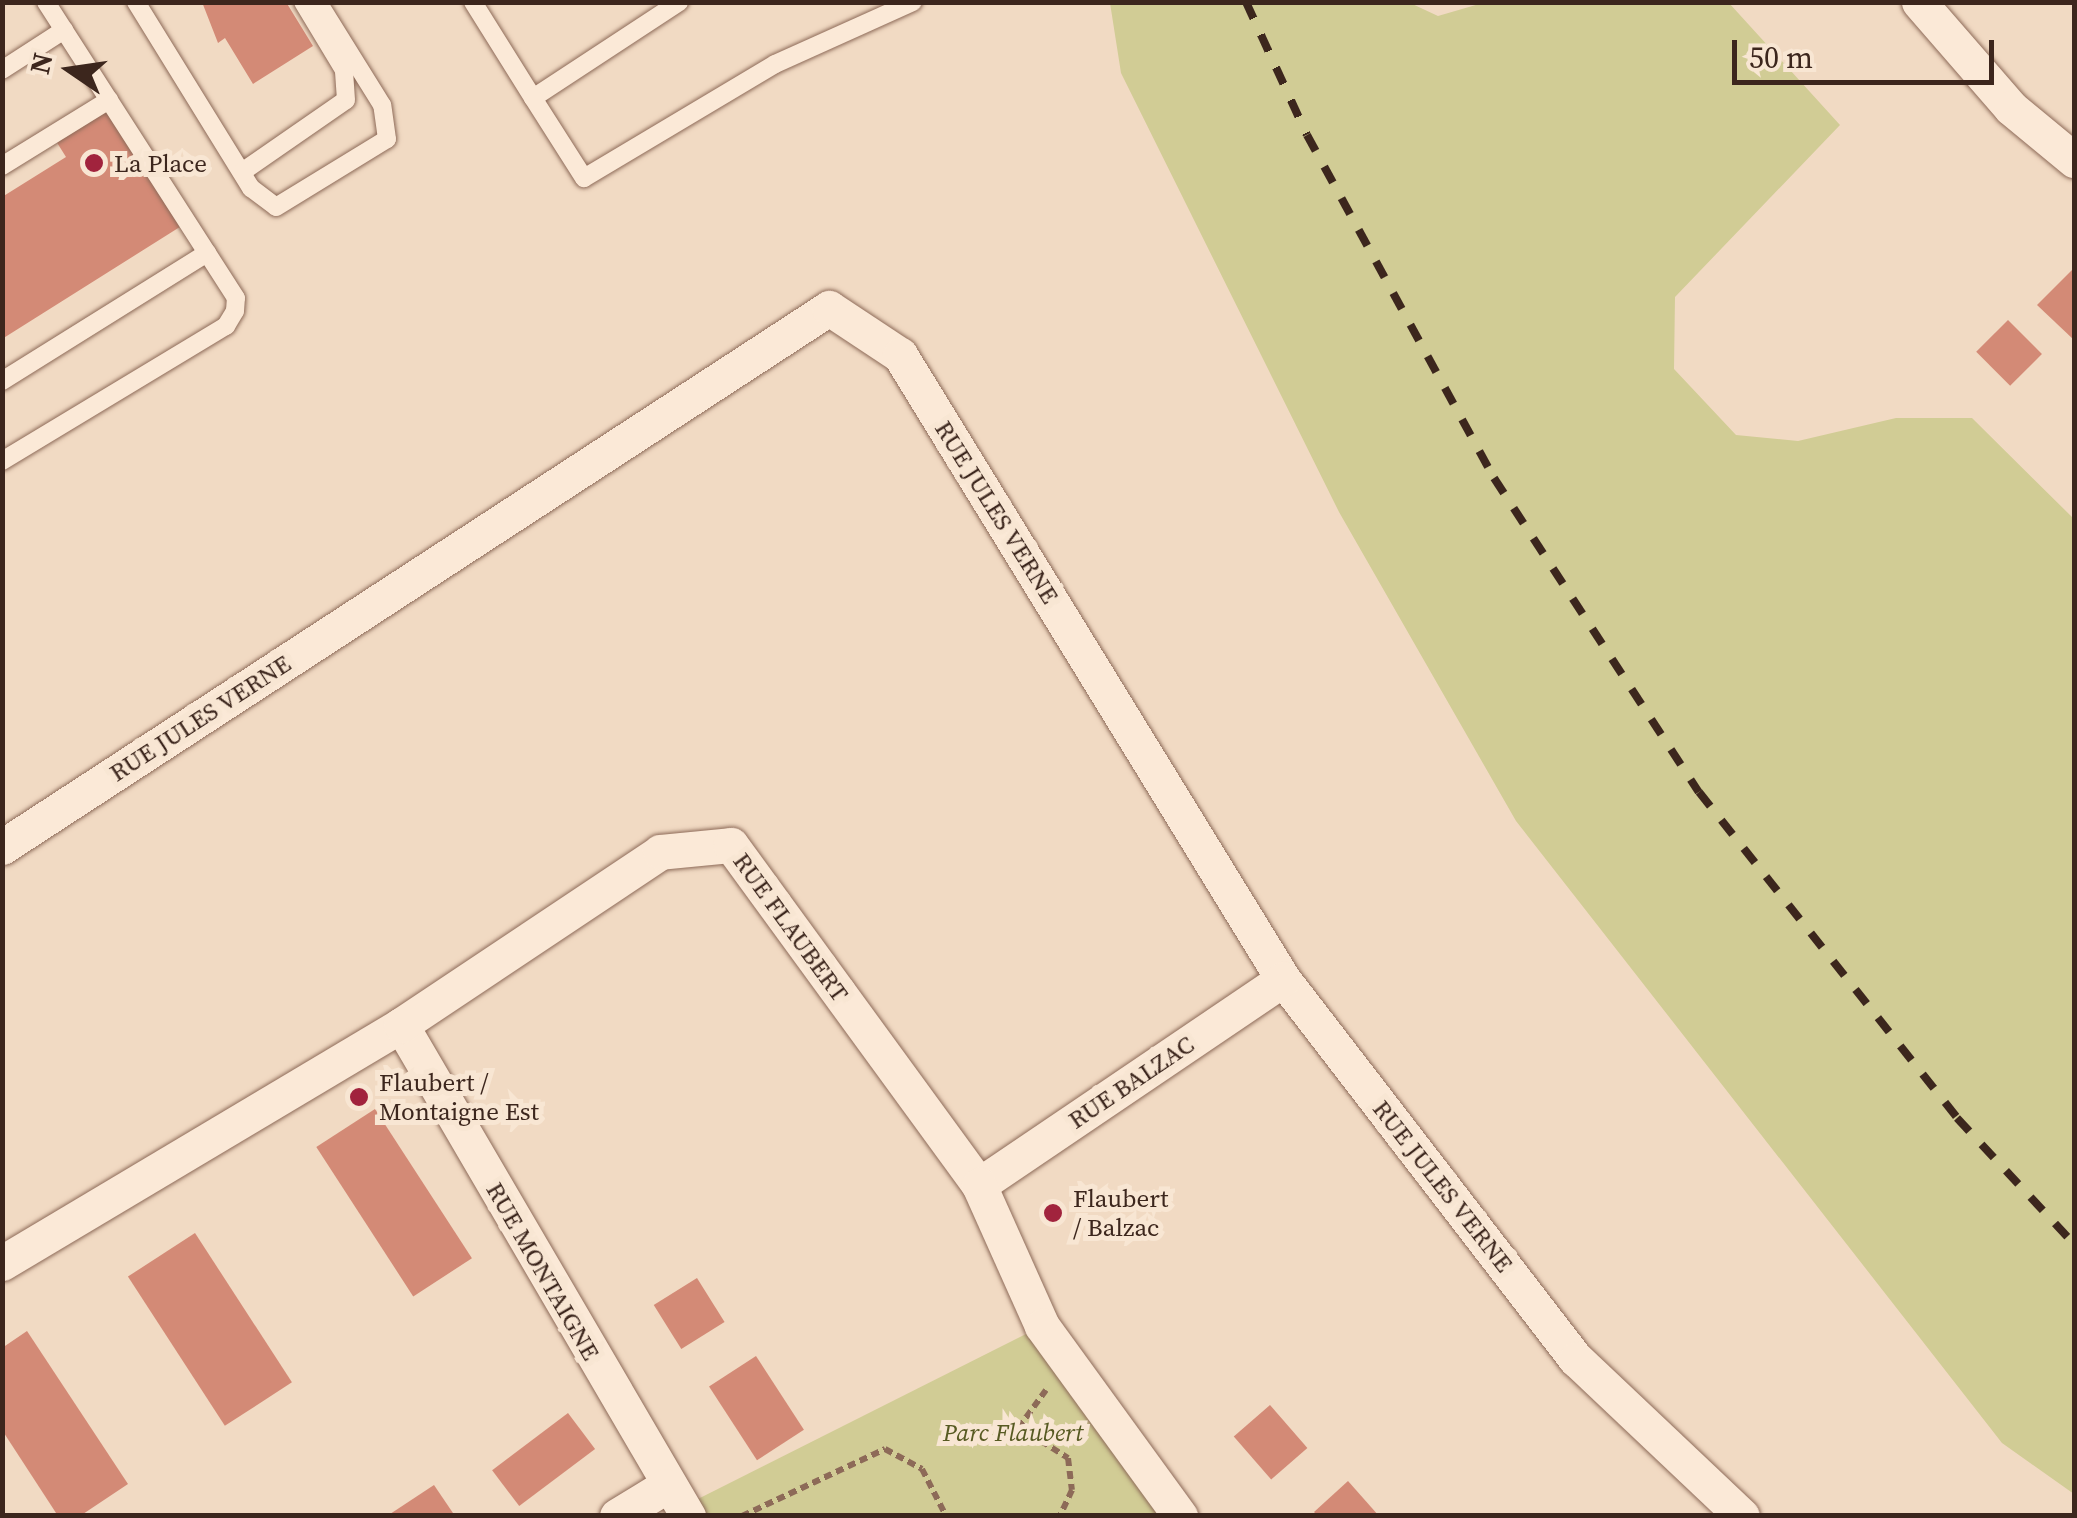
<!DOCTYPE html>
<html>
<head>
<meta charset="utf-8">
<style>
	body { margin:0 }
	#map { position:relative; width:2077px; height:1518px; overflow:hidden; background:#f1dac3; font-family:"Source Serif 4",serif }
	div>[style] { position:absolute }
	.green>* { inset:0; background:#d1cc95 }
	.building>* { inset:0; background:#d38a76; transform-origin:0 0 }
	.path>* { height:6px; margin-top:-3px; transform-origin:0; background:repeating-linear-gradient(90deg,#8d6a58 0 8px,transparent 0 13px) }
	.roads { filter:drop-shadow(0 0 2px #8d6a58) drop-shadow(0 0 2px #8d6a58) }
	.service>* { height:18px; margin:-9px; padding:0 9px; transform-origin:9px; border-radius:9px; background:#fbe9d7 }
	.minor>* { height:35px; margin:-17.5px; padding:0 17.5px; transform-origin:17.5px; border-radius:17.5px; background:#fbe9d7 }
	.rail>* { height:8px; margin-top:-4px; transform-origin:0; background:repeating-linear-gradient(90deg,#3c261d 0 18px,transparent 0 36px) }
	.dots>* { width:28px; height:28px; translate:-50% -50%; box-sizing:border-box; border:5px solid #f8e6d3; border-radius:50% }
	span { translate:-50% -50%; white-space:nowrap; text-align:center; line-height:1.15; -webkit-text-stroke:10px #f8e6d3; paint-order:stroke }
	.poi-label { font-size:25px; color:#3c261d }
	.left { translate:0 -50%; text-align:left }
	.street-label { font-size:25px; color:#3c261d }
	.park-label { font-size:25px; color:#575a22; font-style:italic }
	.frame { position:absolute; inset:0; border:5px solid #3c261d; pointer-events:none }
	.north { position:absolute; left:20px; top:20px; width:100px; height:100px; -webkit-text-stroke:8px #f8e6d3; paint-order:stroke; rotate:283deg; font-size:28px; font-weight:700; line-height:40px; text-align:center; color:#3c261d }
	.north::after { content:''; display:block; margin:auto; width:35px; height:45px; background:#3c261d; clip-path:polygon(50% 0,100% 100%,50% 72%,0 100%) }
	.scale { position:absolute; left:1732px; top:40px; width:262px; height:45px; box-sizing:border-box; border:5px solid #3c261d; border-top:0; padding-left:12px; font-size:30px; line-height:35px; white-space:nowrap; color:#3c261d; -webkit-text-stroke:8px #f8e6d3; paint-order:stroke }
</style>
</head>
<body>
<div id="map">
	<div class="green">
		<i style="clip-path:polygon(1408px 2px,1438px 16px,1486px 2px,1729px 3px,1840px 125px,1675px 297px,1674px 369px,1736px 435px,1798px 441px,1896px 418px,1972px 418px,2074px 519px,2074px 1494px,2002px 1443px,1516px 821px,1339px 512px,1121px 73px,1110px 3px)"></i>
		<i style="clip-path:polygon(1042px 1326px,1180px 1515px,688px 1516px,682px 1507px)"></i>
	</div>
	<div class="building">
		<i style="clip-path:polygon(202px 2px,286px 2px,313px 46px,253px 84px,225px 38px,218px 43px)"></i>
		<i style="clip-path:polygon(110px 107px,183px 225px,2px 339px,2px 197px,66px 157px,56px 141px)"></i>
		<i style="clip-path:polygon(2074px 268px,2074px 340px,2037px 305px)"></i>
		<i style="left:2008px;top:320px;width:48px;height:45px;rotate:45deg"></i>
		<i style="left:375px;top:1109px;width:178px;height:70px;rotate:57deg"></i>
		<i style="left:195px;top:1233px;width:178px;height:80px;rotate:57deg"></i>
		<i style="left:697px;top:1278px;width:52px;height:51px;rotate:58deg"></i>
		<i style="clip-path:polygon(27px 1331px,128px 1484px,80px 1516px,58px 1516px,2px 1430px,2px 1348px)"></i>
		<i style="left:756px;top:1356px;width:88px;height:56px;rotate:57deg"></i>
		<i style="left:1270px;top:1405px;width:57px;height:48px;rotate:49deg"></i>
		<i style="left:568px;top:1413px;width:45px;height:95px;rotate:53deg"></i>
		<i style="clip-path:polygon(1348px 1481px,1379px 1516px,1318px 1516px,1314px 1512px)"></i>
		<i style="clip-path:polygon(434px 1485px,455px 1516px,387px 1516px)"></i>
	</div>
	<div class="path">
		<i style="left:1046px;top:1390px;width:46px;rotate:126.1deg"></i>
		<i style="left:1019px;top:1427px;width:58px;rotate:32.3deg"></i>
		<i style="left:1068px;top:1458px;width:32px;rotate:83deg"></i>
		<i style="left:1072px;top:1490px;width:29px;rotate:115deg"></i>
		<i style="left:742px;top:1516px;width:158px;rotate:-25.1deg"></i>
		<i style="left:885px;top:1449px;width:42px;rotate:28.4deg"></i>
		<i style="left:922px;top:1469px;width:53px;rotate:62.9deg"></i>
	</div>
	<div class="roads">
		<div class="service">
			<i style="left:136px;top:2px;width:219px;rotate:58.3deg"></i>
			<i style="left:251px;top:188px;width:31px;rotate:37deg"></i>
			<i style="left:276px;top:207px;width:130px;rotate:-31.5deg"></i>
			<i style="left:387px;top:139px;width:34px;rotate:-98deg"></i>
			<i style="left:382px;top:105px;width:121px;rotate:-121.9deg"></i>
			<i style="left:473px;top:2px;width:113px;rotate:58deg"></i>
			<i style="left:533px;top:98px;width:175px;rotate:-33.3deg"></i>
			<i style="left:2px;top:70px;width:74px;rotate:-32.8deg"></i>
			<i style="left:533px;top:98px;width:95px;rotate:57.5deg"></i>
			<i style="left:584px;top:178px;width:222px;rotate:-30.8deg"></i>
			<i style="left:775px;top:64px;width:151px;rotate:-24.2deg"></i>
			<i style="left:2px;top:166px;width:126px;rotate:-31.7deg"></i>
			<i style="left:242px;top:172px;width:126px;rotate:-34.7deg"></i>
			<i style="left:346px;top:100px;width:30px;rotate:-94deg"></i>
			<i style="left:344px;top:70px;width:79px;rotate:-121.1deg"></i>
			<i style="left:2px;top:381px;width:242px;rotate:-32deg"></i>
			<i style="left:2px;top:461px;width:262px;rotate:-31.1deg"></i>
			<i style="left:226px;top:326px;width:17px;rotate:-59deg"></i>
			<i style="left:235px;top:311px;width:13px;rotate:-86deg"></i>
			<i style="left:236px;top:298px;width:352px;rotate:-122.7deg"></i>
		</div>
		<div class="minor">
			<i style="left:1919px;top:2px;width:140px;rotate:49deg"></i>
			<i style="left:2011px;top:108px;width:82px;rotate:39.5deg"></i>
			<i style="left:2px;top:847px;width:987px;rotate:-33.09deg"></i>
			<i style="left:829px;top:308px;width:85px;rotate:33.5deg"></i>
			<i style="left:900px;top:355px;width:732px;rotate:58.46deg"></i>
			<i style="left:1283px;top:979px;width:480px;rotate:52.4deg"></i>
			<i style="left:1576px;top:1359px;width:228px;rotate:43.4deg"></i>
			<i style="left:401px;top:1025px;width:569px;rotate:59.69deg"></i>
			<i style="left:979px;top:1185px;width:367px;rotate:-34.1deg"></i>
			<i style="left:2px;top:1263px;width:465px;rotate:-30.8deg"></i>
			<i style="left:401px;top:1025px;width:311px;rotate:-33.7deg"></i>
			<i style="left:660px;top:852px;width:71px;rotate:-5.6deg"></i>
			<i style="left:731px;top:845px;width:421px;rotate:53.9deg"></i>
			<i style="left:979px;top:1185px;width:154px;rotate:65.9deg"></i>
			<i style="left:1042px;top:1326px;width:235px;rotate:54deg"></i>
			<i style="left:617px;top:1516px;width:57px;rotate:-31.5deg"></i>
		</div>
	</div>
	<div class="rail">
		<i style="left:1246px;top:2px;width:146px;rotate:65.4deg"></i>
		<i style="left:1307px;top:135px;width:391px;rotate:61.4deg"></i>
		<i style="left:1494px;top:478px;width:375px;rotate:56.9deg"></i>
		<i style="left:1699px;top:792px;width:416px;rotate:51.6deg"></i>
		<i style="left:1957px;top:1118px;width:172px;rotate:47.1deg"></i>
	</div>
	<div class="dots">
		<i style="left:94px;top:163px;background:#a1233d"></i>
		<i style="left:359px;top:1097px;background:#a1233d"></i>
		<i style="left:1053px;top:1213px;background:#a1233d"></i>
	</div>
	<div class="poi-label">
		<span class="left" style="left:114px;top:163px">La Place</span>
		<span class="left" style="left:379px;top:1097px">Flaubert /<br>Montaigne Est</span>
		<span class="left" style="left:1073px;top:1213px">Flaubert<br>/ Balzac</span>
	</div>
	<div class="street-label">
		<span style="left:997px;top:512px;rotate:58deg">RUE JULES VERNE</span>
		<span style="left:200px;top:718px;rotate:-33deg">RUE JULES VERNE</span>
		<span style="left:791px;top:927px;rotate:54deg">RUE FLAUBERT</span>
		<span style="left:1131px;top:1082px;rotate:-34deg">RUE BALZAC</span>
		<span style="left:1443px;top:1186px;rotate:52deg">RUE JULES VERNE</span>
		<span style="left:543px;top:1271px;rotate:60deg">RUE MONTAIGNE</span>
	</div>
	<div class="park-label">
		<span style="left:1013px;top:1432px">Parc Flaubert</span>
	</div>
	<div class="frame"></div>
	<div class="north">N</div>
	<div class="scale">50 m</div>
</div>
</body>
</html>
